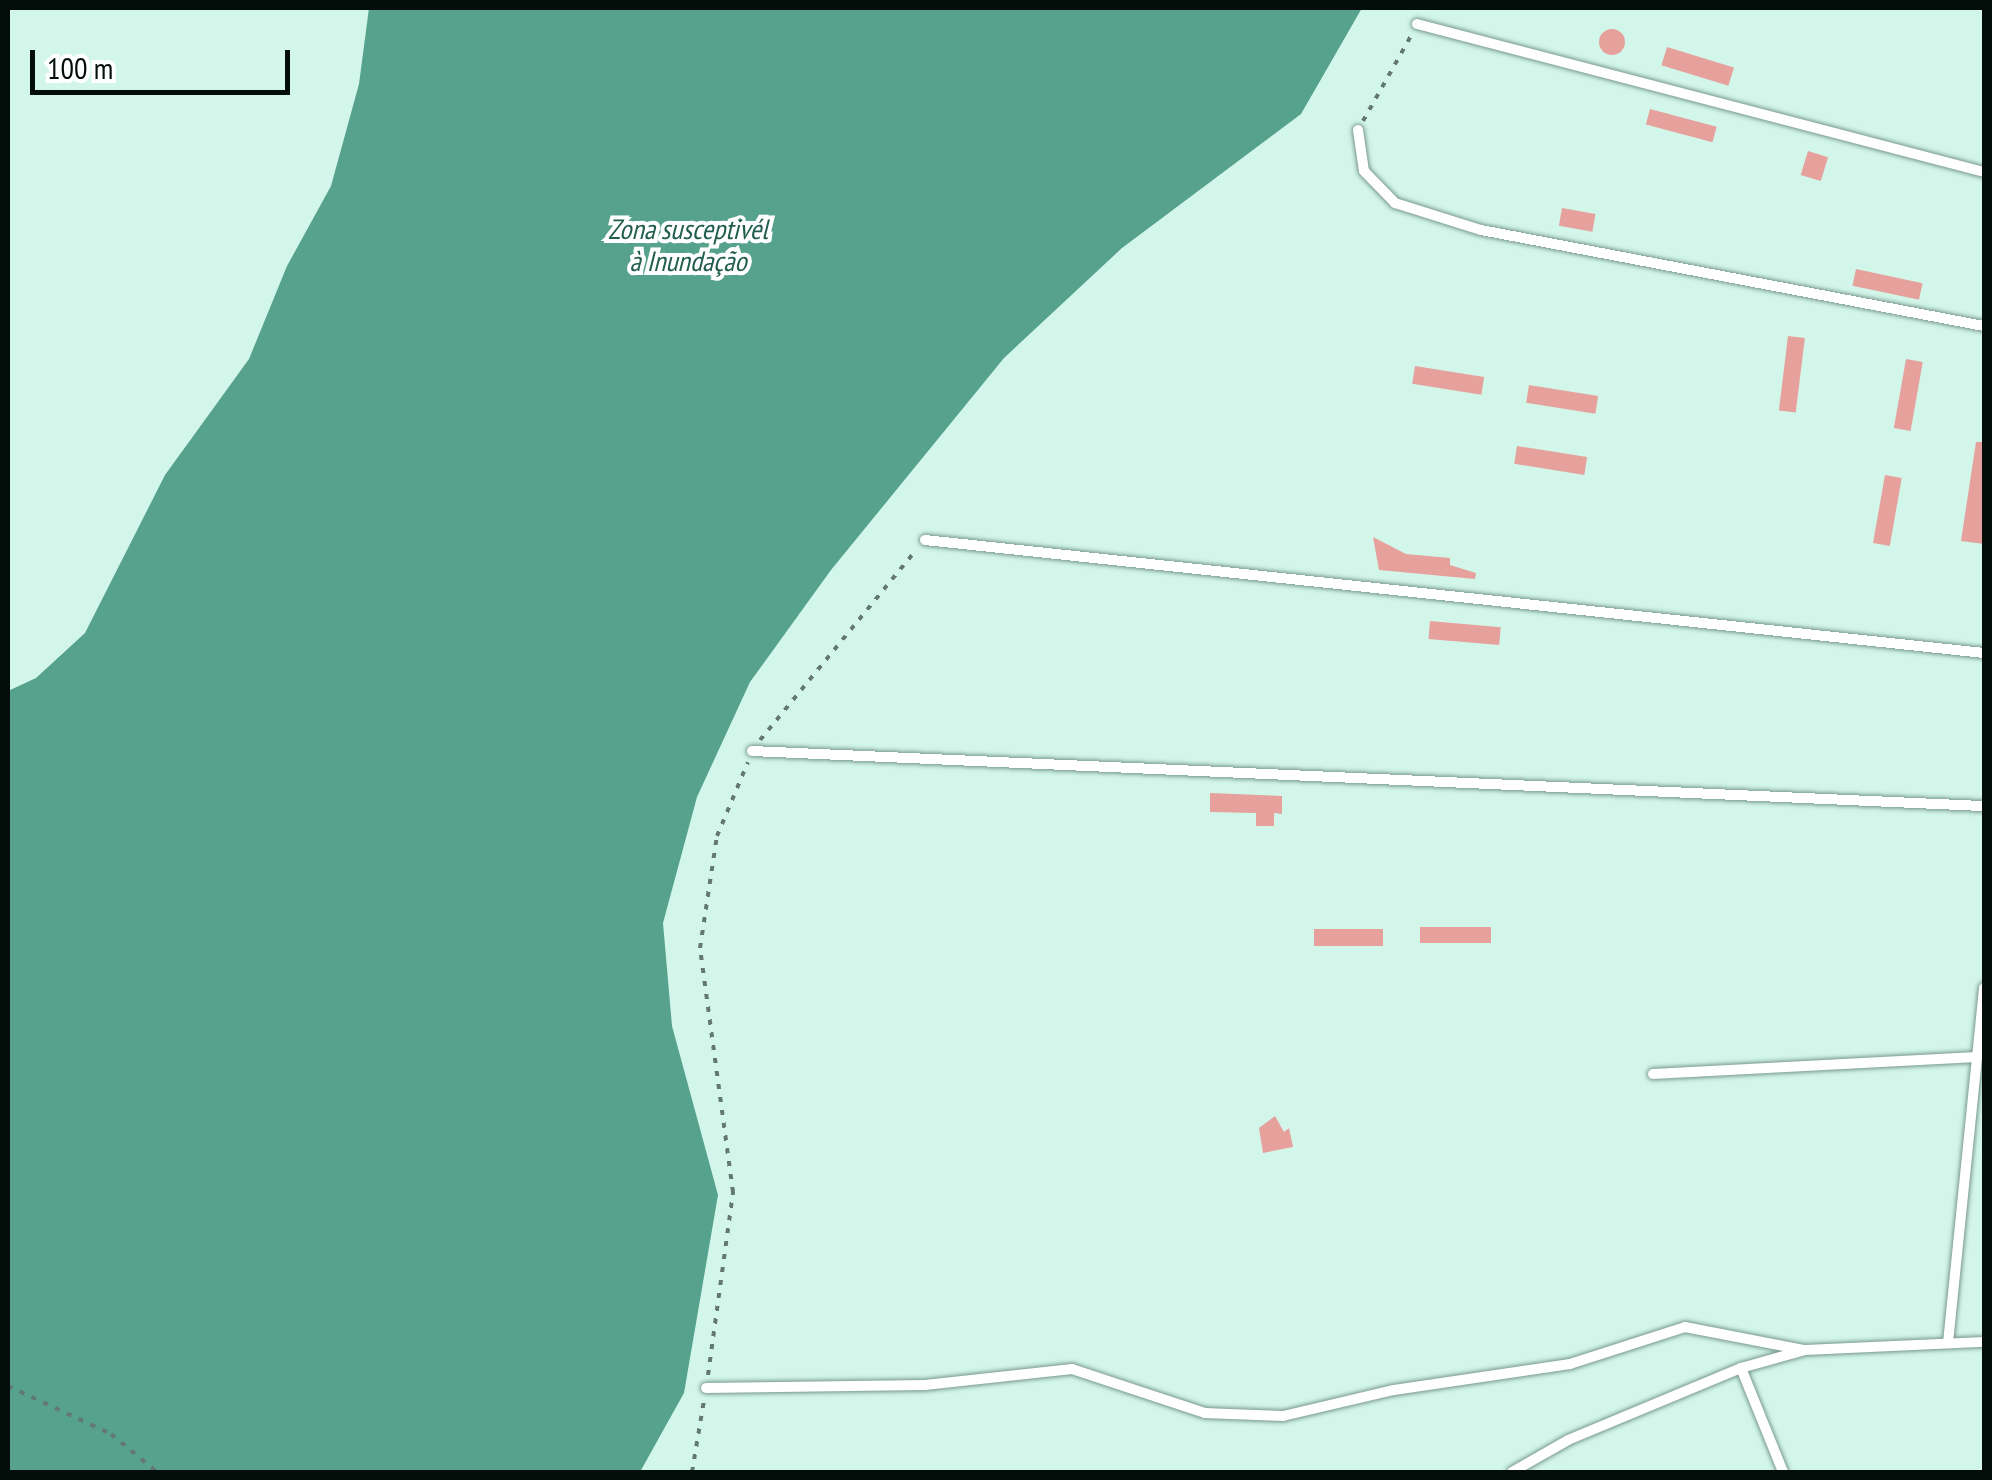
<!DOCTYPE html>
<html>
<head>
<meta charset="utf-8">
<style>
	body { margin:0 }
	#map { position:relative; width:1992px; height:1480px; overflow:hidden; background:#d3f6ea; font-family:"PT Sans Narrow",sans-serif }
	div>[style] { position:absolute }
	.water>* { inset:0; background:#56a28c }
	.building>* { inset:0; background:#e6a19d; transform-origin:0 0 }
	.round { border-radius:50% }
	.path>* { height:4px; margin-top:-2px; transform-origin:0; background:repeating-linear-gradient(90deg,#627870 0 5px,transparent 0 13px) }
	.roads { filter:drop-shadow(0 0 2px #79998f) drop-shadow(0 0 2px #79998f) }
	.service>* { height:10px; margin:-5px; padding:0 5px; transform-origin:5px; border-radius:5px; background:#fff }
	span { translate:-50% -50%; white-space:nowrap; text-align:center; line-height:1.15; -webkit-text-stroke:8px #fff; paint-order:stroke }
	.water-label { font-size:28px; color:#225e4e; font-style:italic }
	.frame { position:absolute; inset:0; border:10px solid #030e0a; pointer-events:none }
	.scale { position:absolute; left:30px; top:50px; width:260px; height:45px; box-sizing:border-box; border:5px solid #030e0a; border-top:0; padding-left:12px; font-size:30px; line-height:35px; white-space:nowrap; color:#030e0a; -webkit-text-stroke:8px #fff; paint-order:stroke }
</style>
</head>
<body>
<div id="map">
	<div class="water">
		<i style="clip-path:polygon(369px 8px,1362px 8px,1301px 114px,1122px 248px,1004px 358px,831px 570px,750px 682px,697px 797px,663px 923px,672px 1026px,718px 1195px,684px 1393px,640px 1472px,8px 1472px,8px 691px,36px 678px,85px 633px,165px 475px,249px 359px,287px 266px,331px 186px,359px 84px)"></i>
	</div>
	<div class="building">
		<i class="round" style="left:1599px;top:29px;width:26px;height:26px"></i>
		<i style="left:1667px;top:47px;width:70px;height:19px;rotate:17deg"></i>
		<i style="left:1650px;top:109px;width:69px;height:16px;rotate:15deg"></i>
		<i style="left:1808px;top:151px;width:21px;height:25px;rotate:17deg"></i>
		<i style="left:1562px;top:208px;width:34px;height:18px;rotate:10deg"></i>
		<i style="left:1856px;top:269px;width:68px;height:17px;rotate:12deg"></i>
		<i style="left:1788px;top:336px;width:17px;height:75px;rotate:7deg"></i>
		<i style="left:1906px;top:359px;width:17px;height:70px;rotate:10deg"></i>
		<i style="left:1415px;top:366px;width:70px;height:18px;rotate:9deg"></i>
		<i style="left:1529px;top:385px;width:70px;height:18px;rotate:9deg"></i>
		<i style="clip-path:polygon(1976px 442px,1984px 442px,1984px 544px,1961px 541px)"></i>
		<i style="left:1517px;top:446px;width:71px;height:18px;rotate:9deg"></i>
		<i style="left:1885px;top:475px;width:17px;height:69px;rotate:10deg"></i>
		<i style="clip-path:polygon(1373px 537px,1406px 554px,1450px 558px,1450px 565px,1476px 573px,1475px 579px,1379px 570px)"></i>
		<i style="left:1430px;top:621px;width:71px;height:18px;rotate:5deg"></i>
		<i style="clip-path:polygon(1210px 793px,1282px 796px,1282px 814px,1274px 813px,1274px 826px,1256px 826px,1256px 813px,1210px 812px)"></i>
		<i style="left:1491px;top:927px;width:16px;height:71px;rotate:90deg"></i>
		<i style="left:1383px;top:929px;width:17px;height:69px;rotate:90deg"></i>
		<i style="clip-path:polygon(1275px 1116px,1284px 1132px,1289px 1128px,1293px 1147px,1263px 1153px,1259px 1128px)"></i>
	</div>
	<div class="path">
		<i style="left:1363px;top:121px;width:100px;rotate:-60.6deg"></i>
		<i style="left:760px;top:740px;width:244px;rotate:-50.6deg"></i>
		<i style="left:708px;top:1375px;width:185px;rotate:-82.2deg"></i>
		<i style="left:733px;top:1192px;width:246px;rotate:-97.7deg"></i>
		<i style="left:700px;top:948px;width:113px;rotate:-81.4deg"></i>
		<i style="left:717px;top:836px;width:80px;rotate:-67.3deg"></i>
		<i style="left:8px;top:1386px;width:114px;rotate:25deg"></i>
		<i style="left:111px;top:1434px;width:60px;rotate:39.6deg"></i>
		<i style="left:692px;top:1472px;width:73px;rotate:-80.5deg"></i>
	</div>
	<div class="roads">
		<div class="service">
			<i style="left:1417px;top:24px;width:586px;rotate:14.63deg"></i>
			<i style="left:1358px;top:130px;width:41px;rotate:81.7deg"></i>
			<i style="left:1364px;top:171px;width:45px;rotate:45.9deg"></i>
			<i style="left:1395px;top:203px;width:90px;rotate:17.4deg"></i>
			<i style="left:1481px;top:230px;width:512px;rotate:10.81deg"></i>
			<i style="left:925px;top:540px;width:1065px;rotate:6.09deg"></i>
			<i style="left:752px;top:751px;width:1233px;rotate:2.56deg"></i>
			<i style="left:1653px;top:1074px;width:324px;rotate:-3deg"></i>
			<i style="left:1948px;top:1343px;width:357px;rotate:-84.2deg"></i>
			<i style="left:1741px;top:1368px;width:112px;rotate:68deg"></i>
			<i style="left:706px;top:1388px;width:219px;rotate:-0.8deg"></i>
			<i style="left:925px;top:1385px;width:148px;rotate:-6.2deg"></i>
			<i style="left:1072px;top:1369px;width:140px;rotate:18.3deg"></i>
			<i style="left:1205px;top:1413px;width:78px;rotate:2.2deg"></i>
			<i style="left:1283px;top:1416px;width:114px;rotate:-13.2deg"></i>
			<i style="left:1394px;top:1390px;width:178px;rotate:-8.4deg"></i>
			<i style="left:1570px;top:1364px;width:121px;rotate:-17.8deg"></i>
			<i style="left:1685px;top:1327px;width:122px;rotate:10.9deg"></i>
			<i style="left:1512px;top:1472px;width:64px;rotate:-29.7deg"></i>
			<i style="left:1568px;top:1440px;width:187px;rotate:-22.6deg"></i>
			<i style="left:1741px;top:1368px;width:66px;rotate:-15.7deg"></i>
			<i style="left:1805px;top:1350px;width:179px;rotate:-2.6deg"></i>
		</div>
	</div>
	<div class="water-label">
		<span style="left:688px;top:245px">Zona susceptivél<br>à Inundação</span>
	</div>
	<div class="frame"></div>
	<div class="scale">100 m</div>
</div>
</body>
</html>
